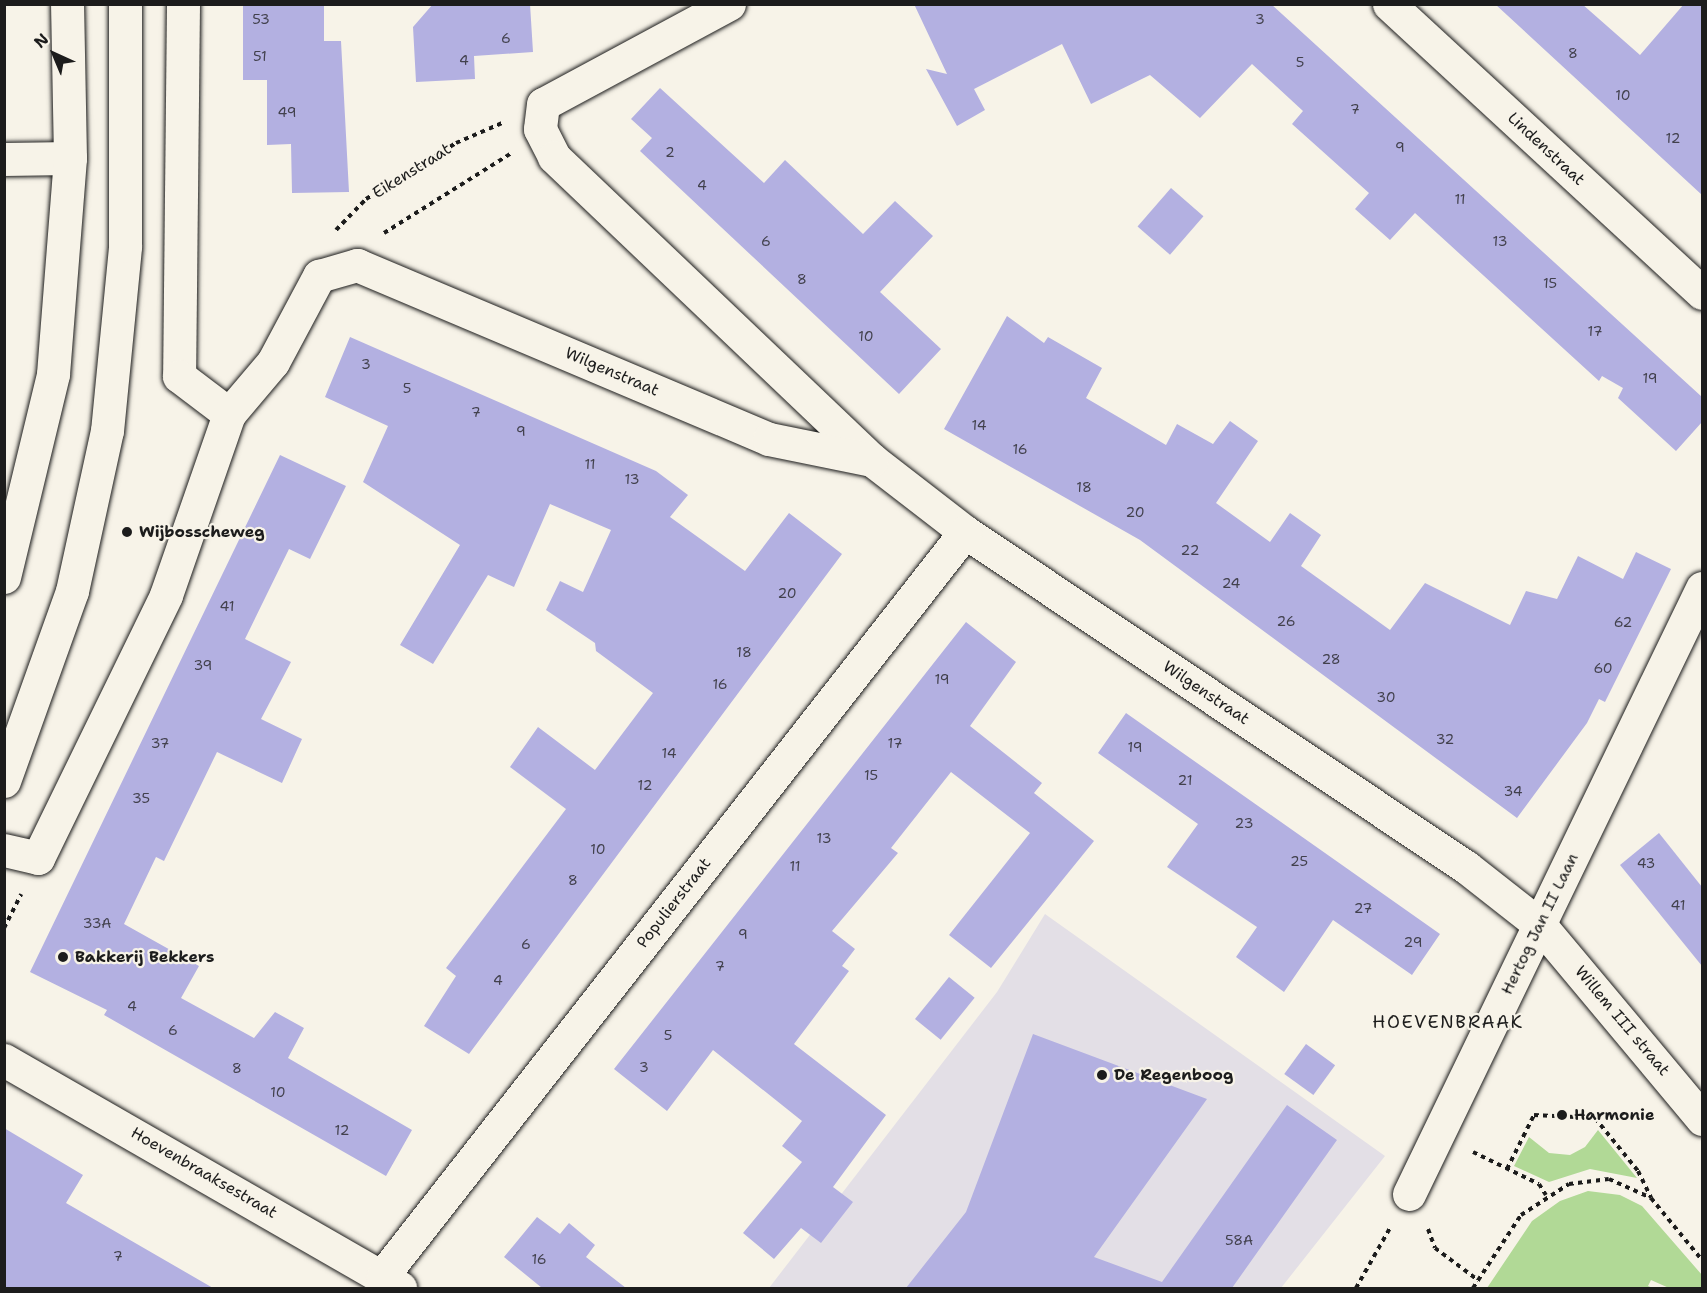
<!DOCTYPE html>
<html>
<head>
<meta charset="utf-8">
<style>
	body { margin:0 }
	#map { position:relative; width:1707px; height:1293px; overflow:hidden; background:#f7f3e8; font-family:"Shantell Sans",sans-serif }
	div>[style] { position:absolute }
	.built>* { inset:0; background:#e3dfe6 }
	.green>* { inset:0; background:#b1d996 }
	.building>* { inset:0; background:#b3b0e1; transform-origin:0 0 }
	.path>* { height:4px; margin-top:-2px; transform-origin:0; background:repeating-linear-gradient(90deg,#1c1c1c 0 4.5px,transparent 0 9px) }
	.roads { filter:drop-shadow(0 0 2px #1c1c1c) drop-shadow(0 0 2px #1c1c1c) }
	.minor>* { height:33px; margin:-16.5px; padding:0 16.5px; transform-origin:16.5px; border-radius:16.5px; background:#f7f3e8 }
	.dots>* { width:16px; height:16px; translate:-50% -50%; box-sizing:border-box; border:3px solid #f7f3e8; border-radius:50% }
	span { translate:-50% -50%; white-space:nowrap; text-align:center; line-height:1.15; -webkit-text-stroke:4.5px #f7f3e8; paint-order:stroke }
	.number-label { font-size:14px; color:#42414d }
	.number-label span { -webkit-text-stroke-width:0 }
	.street-label { font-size:16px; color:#1c1c1c }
	.poi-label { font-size:16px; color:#1c1c1c; font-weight:700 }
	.left { translate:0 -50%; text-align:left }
	.neighbourhood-label { font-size:18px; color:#1c1c1c; letter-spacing:1.5px }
	.frame { position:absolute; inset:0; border:6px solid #1c1c1c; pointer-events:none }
	.north { position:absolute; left:24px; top:24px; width:60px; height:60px; -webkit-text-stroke:4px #f7f3e8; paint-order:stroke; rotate:316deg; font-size:16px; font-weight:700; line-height:24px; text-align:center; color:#1c1c1c }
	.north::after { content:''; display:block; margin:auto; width:21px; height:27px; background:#1c1c1c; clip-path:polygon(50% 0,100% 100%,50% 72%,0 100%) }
</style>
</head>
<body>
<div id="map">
	<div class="built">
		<i style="clip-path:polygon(1045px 914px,1385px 1156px,1281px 1288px,769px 1288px,997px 992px)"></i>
	</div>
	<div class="green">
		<i style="clip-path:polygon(1598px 1130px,1637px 1178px,1590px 1169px,1549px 1182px,1514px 1166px,1529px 1137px,1549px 1153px,1570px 1155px,1585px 1147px)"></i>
		<i style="clip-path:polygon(1588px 1191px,1620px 1195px,1642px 1206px,1702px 1275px,1702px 1288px,1669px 1288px,1651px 1280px,1648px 1286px,1653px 1288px,1487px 1288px,1532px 1221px,1560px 1201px)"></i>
	</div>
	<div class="building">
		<i style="clip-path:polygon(243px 4px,324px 4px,324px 41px,341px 41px,349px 192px,292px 193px,291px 144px,267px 145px,267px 80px,243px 80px)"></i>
		<i style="clip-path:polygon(433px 4px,530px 4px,533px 52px,474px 56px,475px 79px,416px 82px,413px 27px)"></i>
		<i style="clip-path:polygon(914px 4px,1271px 4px,1702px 397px,1702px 422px,1676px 451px,1618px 398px,1623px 388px,1602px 376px,1599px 381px,1415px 213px,1390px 240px,1355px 209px,1369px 193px,1292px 124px,1303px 111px,1252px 64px,1200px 118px,1150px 75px,1091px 104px,1062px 44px,974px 89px,985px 110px,957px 126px,926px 69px,947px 74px)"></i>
		<i style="clip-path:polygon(1495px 4px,1582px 4px,1640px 55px,1684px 4px,1702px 4px,1702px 195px)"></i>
		<i style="clip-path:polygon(660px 88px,764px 183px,785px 160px,863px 234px,895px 201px,933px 236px,880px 292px,941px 349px,899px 394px,640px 151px,652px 138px,631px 119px)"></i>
		<i style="left:1171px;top:188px;width:43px;height:51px;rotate:41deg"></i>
		<i style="clip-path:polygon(1007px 316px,1044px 343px,1048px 337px,1102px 368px,1086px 398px,1166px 445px,1177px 424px,1213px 444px,1230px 421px,1258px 441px,1216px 503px,1270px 542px,1290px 513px,1321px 535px,1301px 566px,1390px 630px,1425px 583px,1510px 625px,1526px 591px,1557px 599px,1578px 556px,1623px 579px,1636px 552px,1671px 569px,1605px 702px,1599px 699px,1587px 723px,1517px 818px,1140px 540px,944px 429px)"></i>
		<i style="clip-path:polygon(350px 337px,656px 471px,688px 495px,670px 517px,745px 571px,789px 513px,842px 554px,469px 1054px,424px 1026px,456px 976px,446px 968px,566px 809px,510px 767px,538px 727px,595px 770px,653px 693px,596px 651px,595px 643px,546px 610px,560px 581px,583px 592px,611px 530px,550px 504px,514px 587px,488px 575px,433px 664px,400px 645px,460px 545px,363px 482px,388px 426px,325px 397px)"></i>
		<i style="clip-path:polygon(280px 455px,346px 486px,310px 559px,289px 549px,245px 639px,291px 662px,261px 719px,302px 739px,282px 783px,217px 752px,164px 861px,156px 857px,124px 924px,199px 966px,181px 998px,254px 1038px,275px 1012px,304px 1028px,288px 1058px,412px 1130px,386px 1176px,104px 1015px,107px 1010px,30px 972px)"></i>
		<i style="clip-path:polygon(966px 622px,1016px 662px,970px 726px,1042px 783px,1034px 793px,1094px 841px,991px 968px,949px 935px,1030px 833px,951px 772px,891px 848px,898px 853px,832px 931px,855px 949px,842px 966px,849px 971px,794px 1044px,886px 1115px,833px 1187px,853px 1202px,821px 1243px,801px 1228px,774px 1259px,743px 1233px,802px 1162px,782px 1146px,802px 1121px,713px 1050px,667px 1111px,614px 1069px)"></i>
		<i style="clip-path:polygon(1126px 713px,1440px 934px,1412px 975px,1333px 920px,1284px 992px,1236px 957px,1257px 927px,1167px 867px,1198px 824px,1098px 753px)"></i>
		<i style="clip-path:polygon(1659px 833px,1702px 887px,1702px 966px,1620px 865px)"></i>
		<i style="left:949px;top:977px;width:33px;height:54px;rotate:39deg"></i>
		<i style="clip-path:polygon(1033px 1034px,1207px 1099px,1094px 1257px,1162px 1282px,1287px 1105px,1337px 1140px,1232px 1288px,906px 1288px,966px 1212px)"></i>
		<i style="left:1306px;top:1044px;width:36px;height:37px;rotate:36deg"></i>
		<i style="clip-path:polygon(4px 1128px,83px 1175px,66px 1203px,213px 1288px,4px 1288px)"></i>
		<i style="clip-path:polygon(537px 1217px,560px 1234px,569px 1223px,595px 1245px,586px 1257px,626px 1288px,542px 1288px,504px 1257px)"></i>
	</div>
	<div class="path">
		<i style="left:336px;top:230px;width:43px;rotate:-45.9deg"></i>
		<i style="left:366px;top:199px;width:106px;rotate:-31.9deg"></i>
		<i style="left:456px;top:143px;width:50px;rotate:-23.5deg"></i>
		<i style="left:384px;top:233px;width:149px;rotate:-32.1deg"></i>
		<i style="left:4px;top:928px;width:38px;rotate:-63deg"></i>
		<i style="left:1473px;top:1152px;width:73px;rotate:25.9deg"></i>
		<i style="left:1539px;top:1184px;width:13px;rotate:58deg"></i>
		<i style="left:1507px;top:1169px;width:60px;rotate:-63.4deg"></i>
		<i style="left:1534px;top:1115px;width:61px;rotate:2.8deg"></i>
		<i style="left:1595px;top:1118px;width:68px;rotate:50.9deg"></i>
		<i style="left:1638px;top:1171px;width:30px;rotate:64deg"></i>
		<i style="left:1428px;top:1229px;width:20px;rotate:70deg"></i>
		<i style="left:1435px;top:1248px;width:54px;rotate:36.7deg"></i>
		<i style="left:1356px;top:1288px;width:69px;rotate:-60.5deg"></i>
		<i style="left:1473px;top:1288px;width:87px;rotate:-56.7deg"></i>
		<i style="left:1521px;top:1215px;width:57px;rotate:-32.9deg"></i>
		<i style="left:1569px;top:1184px;width:40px;rotate:-7.1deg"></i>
		<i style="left:1609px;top:1179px;width:46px;rotate:24.3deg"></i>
		<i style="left:1651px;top:1198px;width:80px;rotate:50.6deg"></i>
	</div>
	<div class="roads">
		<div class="minor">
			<i style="left:183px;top:4px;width:372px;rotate:90.6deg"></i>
			<i style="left:179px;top:376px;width:63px;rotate:37.2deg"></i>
			<i style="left:729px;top:4px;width:211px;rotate:151.7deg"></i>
			<i style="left:543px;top:104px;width:25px;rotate:97deg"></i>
			<i style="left:540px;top:129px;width:31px;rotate:63deg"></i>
			<i style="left:554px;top:157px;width:439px;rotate:43.6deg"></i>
			<i style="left:872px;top:460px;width:118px;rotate:37.7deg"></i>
			<i style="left:965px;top:532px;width:603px;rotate:33.77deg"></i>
			<i style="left:1466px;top:867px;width:94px;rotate:38.1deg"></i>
			<i style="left:1540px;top:925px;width:253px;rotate:50.1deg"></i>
			<i style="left:1389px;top:4px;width:426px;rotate:42.7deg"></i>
			<i style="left:4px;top:159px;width:66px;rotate:-0.9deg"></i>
			<i style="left:4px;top:577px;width:209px;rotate:-76.4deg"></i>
			<i style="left:53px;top:374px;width:217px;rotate:-85.5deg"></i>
			<i style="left:70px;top:158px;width:154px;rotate:-91.1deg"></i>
			<i style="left:4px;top:781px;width:202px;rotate:-70.3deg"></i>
			<i style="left:72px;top:591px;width:164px;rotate:-77.7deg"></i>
			<i style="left:107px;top:431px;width:186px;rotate:-84.4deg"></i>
			<i style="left:125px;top:246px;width:242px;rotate:-90deg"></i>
			<i style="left:4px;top:850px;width:35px;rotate:13deg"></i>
			<i style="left:38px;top:858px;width:292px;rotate:-64deg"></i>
			<i style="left:166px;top:595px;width:192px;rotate:-70.8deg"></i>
			<i style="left:229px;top:414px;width:68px;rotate:-49.8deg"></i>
			<i style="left:273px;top:362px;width:98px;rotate:-61.9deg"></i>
			<i style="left:319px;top:276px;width:40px;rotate:-16deg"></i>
			<i style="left:357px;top:265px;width:447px;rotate:22.9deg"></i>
			<i style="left:769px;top:439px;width:105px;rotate:11.5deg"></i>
			<i style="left:4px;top:1060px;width:457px;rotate:29.9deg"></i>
			<i style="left:1409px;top:1194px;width:673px;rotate:-64.2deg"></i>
			<i style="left:383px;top:1275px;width:944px;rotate:-51.93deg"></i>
		</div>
	</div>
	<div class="dots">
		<i style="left:127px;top:532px;background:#1c1c1c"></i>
		<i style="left:63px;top:957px;background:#1c1c1c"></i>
		<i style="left:1102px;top:1075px;background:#1c1c1c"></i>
		<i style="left:1562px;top:1115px;background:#1c1c1c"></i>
	</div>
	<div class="number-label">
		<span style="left:261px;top:19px">53</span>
		<span style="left:1260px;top:19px">3</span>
		<span style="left:506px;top:38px">6</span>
		<span style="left:1573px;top:53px">8</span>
		<span style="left:260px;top:56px">51</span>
		<span style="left:464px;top:60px">4</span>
		<span style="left:1300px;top:62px">5</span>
		<span style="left:1623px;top:95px">10</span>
		<span style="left:1355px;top:109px">7</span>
		<span style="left:287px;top:112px">49</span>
		<span style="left:1673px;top:138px">12</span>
		<span style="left:1400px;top:147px">9</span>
		<span style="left:670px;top:152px">2</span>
		<span style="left:702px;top:185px">4</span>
		<span style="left:1460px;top:199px">11</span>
		<span style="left:766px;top:241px">6</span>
		<span style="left:1500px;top:241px">13</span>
		<span style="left:802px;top:279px">8</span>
		<span style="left:1550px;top:283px">15</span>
		<span style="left:1595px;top:331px">17</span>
		<span style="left:866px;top:336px">10</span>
		<span style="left:366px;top:364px">3</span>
		<span style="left:1650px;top:378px">19</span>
		<span style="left:407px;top:388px">5</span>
		<span style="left:476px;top:412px">7</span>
		<span style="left:979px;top:425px">14</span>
		<span style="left:521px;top:431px">9</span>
		<span style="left:1020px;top:449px">16</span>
		<span style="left:590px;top:464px">11</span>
		<span style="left:632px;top:479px">13</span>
		<span style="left:1084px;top:487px">18</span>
		<span style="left:1135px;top:512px">20</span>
		<span style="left:1190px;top:550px">22</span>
		<span style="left:1231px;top:583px">24</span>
		<span style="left:787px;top:593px">20</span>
		<span style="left:227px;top:606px">41</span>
		<span style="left:1286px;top:621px">26</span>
		<span style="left:1623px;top:622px">62</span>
		<span style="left:744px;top:652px">18</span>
		<span style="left:1331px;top:659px">28</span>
		<span style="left:203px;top:665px">39</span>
		<span style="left:1603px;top:668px">60</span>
		<span style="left:942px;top:679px">19</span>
		<span style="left:720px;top:684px">16</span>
		<span style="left:1386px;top:697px">30</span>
		<span style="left:1445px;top:739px">32</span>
		<span style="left:160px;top:743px">37</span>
		<span style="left:895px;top:743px">17</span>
		<span style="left:1135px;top:747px">19</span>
		<span style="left:669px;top:753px">14</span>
		<span style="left:871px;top:775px">15</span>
		<span style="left:1185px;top:780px">21</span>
		<span style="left:645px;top:785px">12</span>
		<span style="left:1513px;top:791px">34</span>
		<span style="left:141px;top:798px">35</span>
		<span style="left:1244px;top:823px">23</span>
		<span style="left:824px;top:838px">13</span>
		<span style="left:598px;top:849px">10</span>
		<span style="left:1299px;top:861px">25</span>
		<span style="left:1646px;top:863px">43</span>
		<span style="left:795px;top:866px">11</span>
		<span style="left:573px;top:880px">8</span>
		<span style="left:1678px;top:905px">41</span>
		<span style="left:1363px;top:908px">27</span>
		<span style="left:97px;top:923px">33A</span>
		<span style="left:743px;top:934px">9</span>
		<span style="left:1413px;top:942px">29</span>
		<span style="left:526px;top:944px">6</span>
		<span style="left:720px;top:966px">7</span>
		<span style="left:498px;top:980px">4</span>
		<span style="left:132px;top:1006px">4</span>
		<span style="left:173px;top:1030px">6</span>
		<span style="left:668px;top:1035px">5</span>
		<span style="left:644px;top:1067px">3</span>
		<span style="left:237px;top:1068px">8</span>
		<span style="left:278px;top:1092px">10</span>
		<span style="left:342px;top:1130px">12</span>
		<span style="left:1239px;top:1240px">58A</span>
		<span style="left:118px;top:1256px">7</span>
		<span style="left:539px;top:1259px">16</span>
	</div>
	<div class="street-label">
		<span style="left:1546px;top:149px;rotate:43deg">Lindenstraat</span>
		<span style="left:412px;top:171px;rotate:-32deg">Eikenstraat</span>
		<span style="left:612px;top:372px;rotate:23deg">Wilgenstraat</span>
		<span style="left:1206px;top:693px;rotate:34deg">Wilgenstraat</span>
		<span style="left:674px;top:903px;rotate:-52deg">Populierstraat</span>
		<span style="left:1540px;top:924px;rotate:-64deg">Hertog Jan II Laan</span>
		<span style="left:1622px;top:1021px;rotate:50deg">Willem III straat</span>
		<span style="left:204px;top:1173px;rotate:30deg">Hoevenbraaksestraat</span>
	</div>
	<div class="poi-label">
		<span class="left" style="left:139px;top:532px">Wijbosscheweg</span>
		<span class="left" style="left:75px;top:957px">Bakkerij Bekkers</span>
		<span class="left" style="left:1114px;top:1075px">De Regenboog</span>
		<span class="left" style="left:1574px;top:1115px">Harmonie</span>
	</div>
	<div class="neighbourhood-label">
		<span style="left:1448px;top:1022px">HOEVENBRAAK</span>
	</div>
	<div class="frame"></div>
	<div class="north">N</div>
</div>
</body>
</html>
